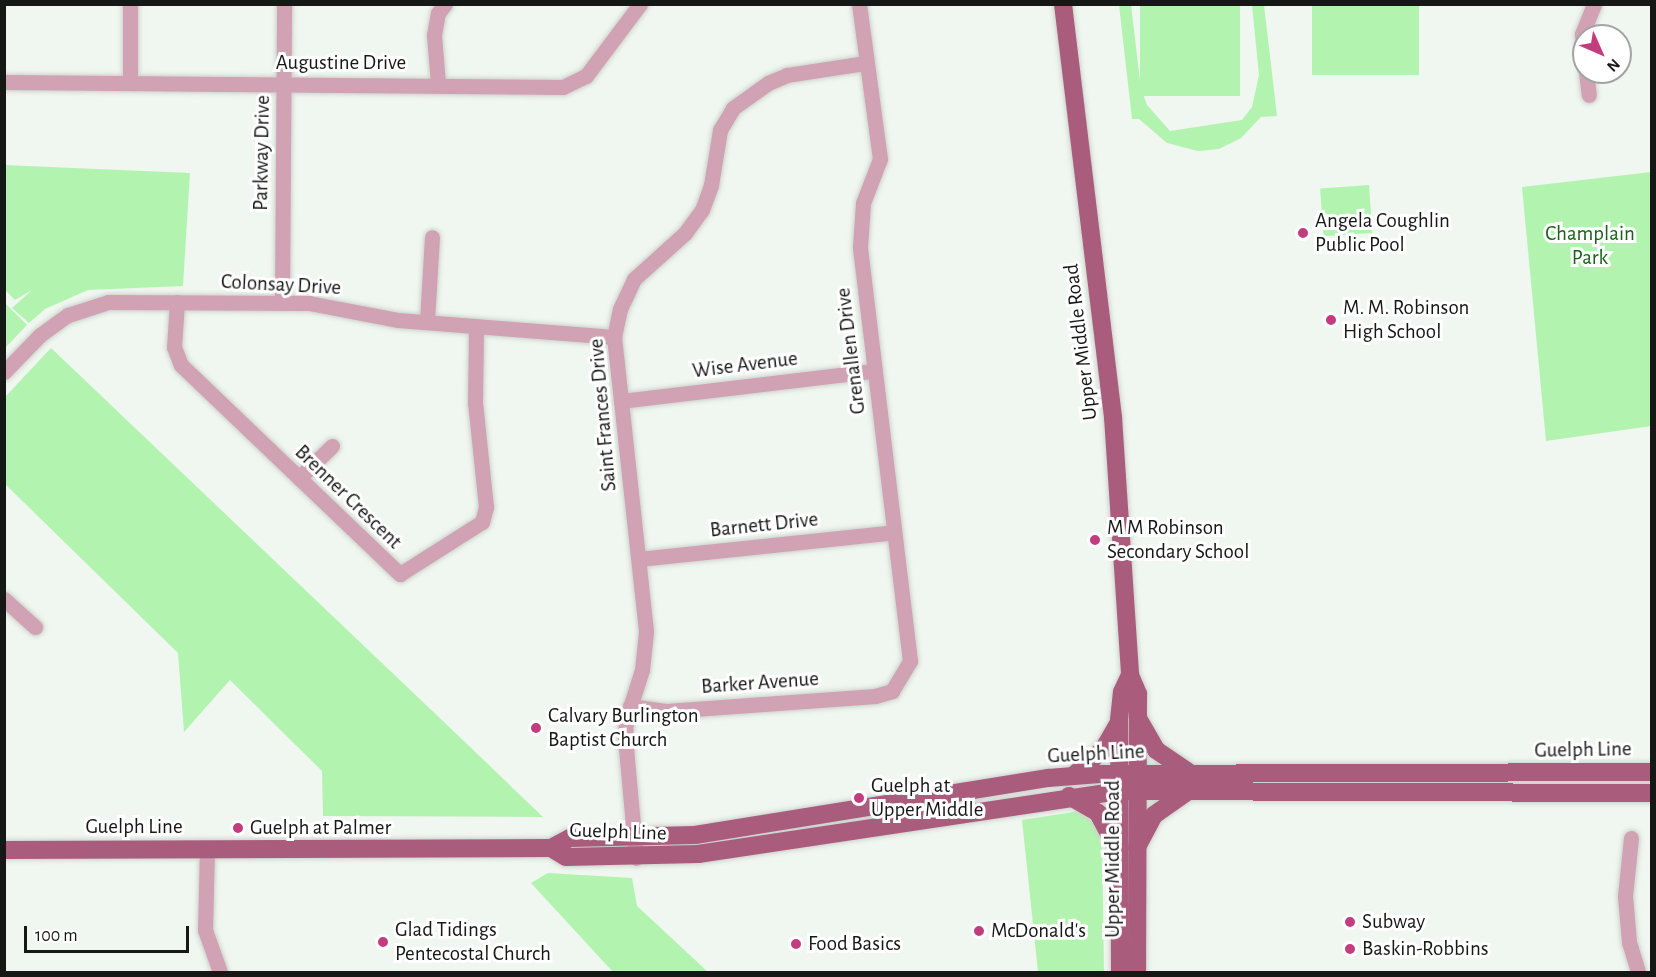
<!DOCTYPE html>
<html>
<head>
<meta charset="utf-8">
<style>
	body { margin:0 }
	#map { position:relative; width:1656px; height:977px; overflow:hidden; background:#f0f6f0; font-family:"Alegreya Sans",sans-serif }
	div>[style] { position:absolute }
	.green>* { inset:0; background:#b3f3b0; transform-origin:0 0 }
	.roads { filter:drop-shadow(0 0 2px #cdd2cd) drop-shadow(0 0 2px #cdd2cd) }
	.minor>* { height:15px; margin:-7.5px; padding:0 7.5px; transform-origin:7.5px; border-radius:7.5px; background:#d0a2b3 }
	.major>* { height:18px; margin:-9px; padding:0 9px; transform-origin:9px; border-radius:9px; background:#aa5c7d }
	.dots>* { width:16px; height:16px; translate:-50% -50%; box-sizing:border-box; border:3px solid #fff; border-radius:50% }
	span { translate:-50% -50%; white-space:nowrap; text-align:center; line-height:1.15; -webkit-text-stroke:6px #fff; paint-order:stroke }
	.street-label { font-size:21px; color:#161816 }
	.poi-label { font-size:21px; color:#161816 }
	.left { translate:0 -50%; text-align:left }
	.park-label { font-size:21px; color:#19621a }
	.frame { position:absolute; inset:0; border:6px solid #161816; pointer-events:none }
	.north { position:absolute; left:1572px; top:24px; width:60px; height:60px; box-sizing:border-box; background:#fff; border:2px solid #a2a3a2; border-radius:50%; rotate:135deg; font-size:16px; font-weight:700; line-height:24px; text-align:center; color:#161816 }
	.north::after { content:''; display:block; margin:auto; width:21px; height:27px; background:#c23c7e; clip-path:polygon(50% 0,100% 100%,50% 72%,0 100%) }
	.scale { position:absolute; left:24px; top:926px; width:165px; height:27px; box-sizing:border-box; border:3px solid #161816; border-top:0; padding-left:8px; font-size:18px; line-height:21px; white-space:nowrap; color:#161816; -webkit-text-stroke:4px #fff; paint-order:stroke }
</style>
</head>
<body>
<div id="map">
	<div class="green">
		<i style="clip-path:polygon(1119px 5px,1131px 5px,1141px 89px,1147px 105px,1170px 131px,1242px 120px,1252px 107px,1259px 75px,1252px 5px,1264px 5px,1277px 116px,1261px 117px,1241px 138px,1219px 149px,1198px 151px,1167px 143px,1139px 119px,1132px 119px)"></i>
		<i style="left:1140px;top:5px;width:100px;height:91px"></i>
		<i style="left:1312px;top:5px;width:107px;height:70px"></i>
		<i style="clip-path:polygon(4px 165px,190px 173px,183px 286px,88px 290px,45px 309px,29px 323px,12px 308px,32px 290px,15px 300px,5px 290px)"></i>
		<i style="clip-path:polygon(1651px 172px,1651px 426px,1546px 441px,1522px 187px)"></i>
		<i style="left:1369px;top:185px;width:48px;height:49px;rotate:86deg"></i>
		<i style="clip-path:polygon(5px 303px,27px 325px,5px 348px,4px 348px)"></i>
		<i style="clip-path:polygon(51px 348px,467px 744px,543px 817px,323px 816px,322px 771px,230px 680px,184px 732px,178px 653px,5px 484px,5px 397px)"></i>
		<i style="clip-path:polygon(1080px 811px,1102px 831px,1104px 972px,1038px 972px,1022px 820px)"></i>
		<i style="clip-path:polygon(548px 873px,632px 878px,637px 906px,708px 972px,613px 972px,531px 883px)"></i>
	</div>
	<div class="roads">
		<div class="minor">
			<i style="left:130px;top:4px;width:78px;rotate:90deg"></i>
			<i style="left:1584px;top:53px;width:19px;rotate:-96deg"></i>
			<i style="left:1582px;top:34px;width:32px;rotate:-68deg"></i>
			<i style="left:1586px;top:72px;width:23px;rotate:83deg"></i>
			<i style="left:4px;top:82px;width:559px;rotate:0.51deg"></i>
			<i style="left:563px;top:87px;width:25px;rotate:-26deg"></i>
			<i style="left:586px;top:76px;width:90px;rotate:-53.1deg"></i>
			<i style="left:438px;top:84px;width:49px;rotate:-94.7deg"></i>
			<i style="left:434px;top:35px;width:22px;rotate:-80deg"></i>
			<i style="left:438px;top:13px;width:11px;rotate:-52deg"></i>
			<i style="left:177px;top:302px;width:45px;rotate:93.8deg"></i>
			<i style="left:174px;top:347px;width:19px;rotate:69deg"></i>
			<i style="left:181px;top:365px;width:303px;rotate:43.7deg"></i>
			<i style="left:400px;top:574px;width:97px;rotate:-32.4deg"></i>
			<i style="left:482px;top:522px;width:16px;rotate:-75deg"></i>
			<i style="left:486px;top:507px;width:105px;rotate:-96deg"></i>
			<i style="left:475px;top:403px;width:75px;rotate:-89.2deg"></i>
			<i style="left:282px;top:302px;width:298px;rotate:-89.6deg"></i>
			<i style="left:427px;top:321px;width:84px;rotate:-86.6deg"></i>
			<i style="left:4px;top:372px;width:52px;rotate:-45.8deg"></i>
			<i style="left:40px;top:335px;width:34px;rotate:-36deg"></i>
			<i style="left:68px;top:315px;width:42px;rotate:-18deg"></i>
			<i style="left:108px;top:302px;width:201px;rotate:0.3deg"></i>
			<i style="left:309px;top:303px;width:91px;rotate:10.8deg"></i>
			<i style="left:398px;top:320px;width:217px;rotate:4.5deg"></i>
			<i style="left:621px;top:401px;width:255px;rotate:-6.8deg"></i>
			<i style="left:299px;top:478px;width:46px;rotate:-44.1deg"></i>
			<i style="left:639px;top:559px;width:256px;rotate:-6deg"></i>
			<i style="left:4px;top:599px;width:42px;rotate:42.1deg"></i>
			<i style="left:630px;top:706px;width:36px;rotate:8deg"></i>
			<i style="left:666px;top:711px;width:210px;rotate:-4.1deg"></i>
			<i style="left:875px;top:696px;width:18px;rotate:-16deg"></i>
			<i style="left:892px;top:691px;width:35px;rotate:-59deg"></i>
			<i style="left:910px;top:661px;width:417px;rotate:-96.9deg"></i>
			<i style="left:860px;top:247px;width:44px;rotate:-86.1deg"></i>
			<i style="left:863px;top:203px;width:47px;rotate:-68.9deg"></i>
			<i style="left:880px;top:159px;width:156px;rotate:-97.7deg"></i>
			<i style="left:1631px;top:838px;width:58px;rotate:95.9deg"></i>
			<i style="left:1625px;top:896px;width:46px;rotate:85deg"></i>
			<i style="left:1629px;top:942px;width:31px;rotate:73deg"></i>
			<i style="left:207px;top:849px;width:81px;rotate:91.4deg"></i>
			<i style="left:205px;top:930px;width:45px;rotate:70.3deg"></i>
			<i style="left:636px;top:858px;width:121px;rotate:-95.2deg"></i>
			<i style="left:625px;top:738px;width:18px;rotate:-87deg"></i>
			<i style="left:626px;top:720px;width:52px;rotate:-72.3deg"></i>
			<i style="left:642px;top:670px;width:39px;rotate:-84deg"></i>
			<i style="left:646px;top:631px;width:296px;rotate:-96.2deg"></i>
			<i style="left:614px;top:337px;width:29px;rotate:-78deg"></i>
			<i style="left:620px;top:309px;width:33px;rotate:-65deg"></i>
			<i style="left:634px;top:279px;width:69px;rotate:-42deg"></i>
			<i style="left:685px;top:233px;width:29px;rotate:-54deg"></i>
			<i style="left:702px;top:210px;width:27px;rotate:-70deg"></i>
			<i style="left:711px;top:185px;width:56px;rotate:-80.7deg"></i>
			<i style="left:720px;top:130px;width:26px;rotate:-59deg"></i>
			<i style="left:733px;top:108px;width:43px;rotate:-35.5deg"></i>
			<i style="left:768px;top:83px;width:21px;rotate:-23deg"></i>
			<i style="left:787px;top:75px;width:79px;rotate:-8.7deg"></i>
		</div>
		<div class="major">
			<i style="left:1063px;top:4px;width:416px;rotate:83.1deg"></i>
			<i style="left:1113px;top:417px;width:259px;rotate:86.2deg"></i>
			<i style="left:1130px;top:675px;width:21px;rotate:67deg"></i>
			<i style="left:1138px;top:694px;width:278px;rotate:90.2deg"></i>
			<i style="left:1139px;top:720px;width:34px;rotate:60deg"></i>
			<i style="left:1156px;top:750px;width:40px;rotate:34deg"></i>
			<i style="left:1074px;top:775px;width:38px;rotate:-41deg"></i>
			<i style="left:1103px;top:750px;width:30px;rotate:-60deg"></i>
			<i style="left:1069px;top:796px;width:34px;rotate:30deg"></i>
			<i style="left:1098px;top:813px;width:36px;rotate:62deg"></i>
			<i style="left:1137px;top:847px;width:36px;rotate:-62deg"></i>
			<i style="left:1154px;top:815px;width:40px;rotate:-34.9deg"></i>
			<i style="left:551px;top:848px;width:17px;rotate:31deg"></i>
			<i style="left:566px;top:857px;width:132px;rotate:-1.3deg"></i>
			<i style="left:698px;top:854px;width:427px;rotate:-8.5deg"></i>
			<i style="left:1120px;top:791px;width:532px;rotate:0.22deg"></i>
			<i style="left:4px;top:850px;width:547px;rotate:-0.21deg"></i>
			<i style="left:551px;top:848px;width:21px;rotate:-28deg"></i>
			<i style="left:570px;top:838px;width:125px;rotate:-1.4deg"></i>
			<i style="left:695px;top:835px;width:358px;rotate:-9.2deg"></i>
			<i style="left:1048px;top:778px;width:52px;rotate:-4.4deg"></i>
			<i style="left:1100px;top:774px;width:552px;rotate:-0.21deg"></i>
			<i style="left:1120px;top:972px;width:252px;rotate:-90.2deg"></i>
			<i style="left:1119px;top:720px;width:28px;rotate:-84deg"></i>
			<i style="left:1122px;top:692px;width:19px;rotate:-65deg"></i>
		</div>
	</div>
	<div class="dots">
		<i style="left:1303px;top:233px;background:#c23c7e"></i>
		<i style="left:1331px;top:320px;background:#c23c7e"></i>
		<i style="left:1095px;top:540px;background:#c23c7e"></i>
		<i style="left:536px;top:728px;background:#c23c7e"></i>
		<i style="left:859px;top:798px;background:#c23c7e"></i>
		<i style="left:238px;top:828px;background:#c23c7e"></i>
		<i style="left:1350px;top:922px;background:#c23c7e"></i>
		<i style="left:979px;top:931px;background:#c23c7e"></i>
		<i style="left:383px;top:942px;background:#c23c7e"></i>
		<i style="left:796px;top:944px;background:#c23c7e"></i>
		<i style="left:1350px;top:949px;background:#c23c7e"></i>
	</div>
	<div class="street-label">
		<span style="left:341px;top:63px">Augustine Drive</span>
		<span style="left:262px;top:153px;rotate:-89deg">Parkway Drive</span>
		<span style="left:281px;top:285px;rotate:3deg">Colonsay Drive</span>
		<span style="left:1081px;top:342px;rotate:-97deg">Upper Middle Road</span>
		<span style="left:851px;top:351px;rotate:-97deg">Grenallen Drive</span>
		<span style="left:745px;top:365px;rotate:-7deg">Wise Avenue</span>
		<span style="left:603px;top:415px;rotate:-95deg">Saint Frances Drive</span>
		<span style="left:348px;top:497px;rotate:44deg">Brenner Crescent</span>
		<span style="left:764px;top:525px;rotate:-6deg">Barnett Drive</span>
		<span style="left:760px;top:683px;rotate:-4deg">Barker Avenue</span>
		<span style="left:1583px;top:750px;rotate:-1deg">Guelph Line</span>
		<span style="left:1096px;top:754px;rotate:-3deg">Guelph Line</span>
		<span style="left:134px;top:827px">Guelph Line</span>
		<span style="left:618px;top:832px;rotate:2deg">Guelph Line</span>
		<span style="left:1113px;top:859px;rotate:-90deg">Upper Middle Road</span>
	</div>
	<div class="poi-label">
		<span class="left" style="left:1315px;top:233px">Angela Coughlin<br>Public Pool</span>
		<span class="left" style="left:1343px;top:320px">M. M. Robinson<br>High School</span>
		<span class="left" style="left:1107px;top:540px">M M Robinson<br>Secondary School</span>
		<span class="left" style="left:548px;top:728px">Calvary Burlington<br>Baptist Church</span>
		<span class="left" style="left:871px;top:798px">Guelph at<br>Upper Middle</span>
		<span class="left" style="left:250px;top:828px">Guelph at Palmer</span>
		<span class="left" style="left:1362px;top:922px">Subway</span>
		<span class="left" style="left:395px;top:942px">Glad Tidings<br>Pentecostal Church</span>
		<span class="left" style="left:991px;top:931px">McDonald's</span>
		<span class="left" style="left:808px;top:944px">Food Basics</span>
		<span class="left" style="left:1362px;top:949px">Baskin-Robbins</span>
	</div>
	<div class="park-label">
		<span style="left:1590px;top:246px">Champlain<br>Park</span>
	</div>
	<div class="frame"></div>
	<div class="north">N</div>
	<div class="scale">100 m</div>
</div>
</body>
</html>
